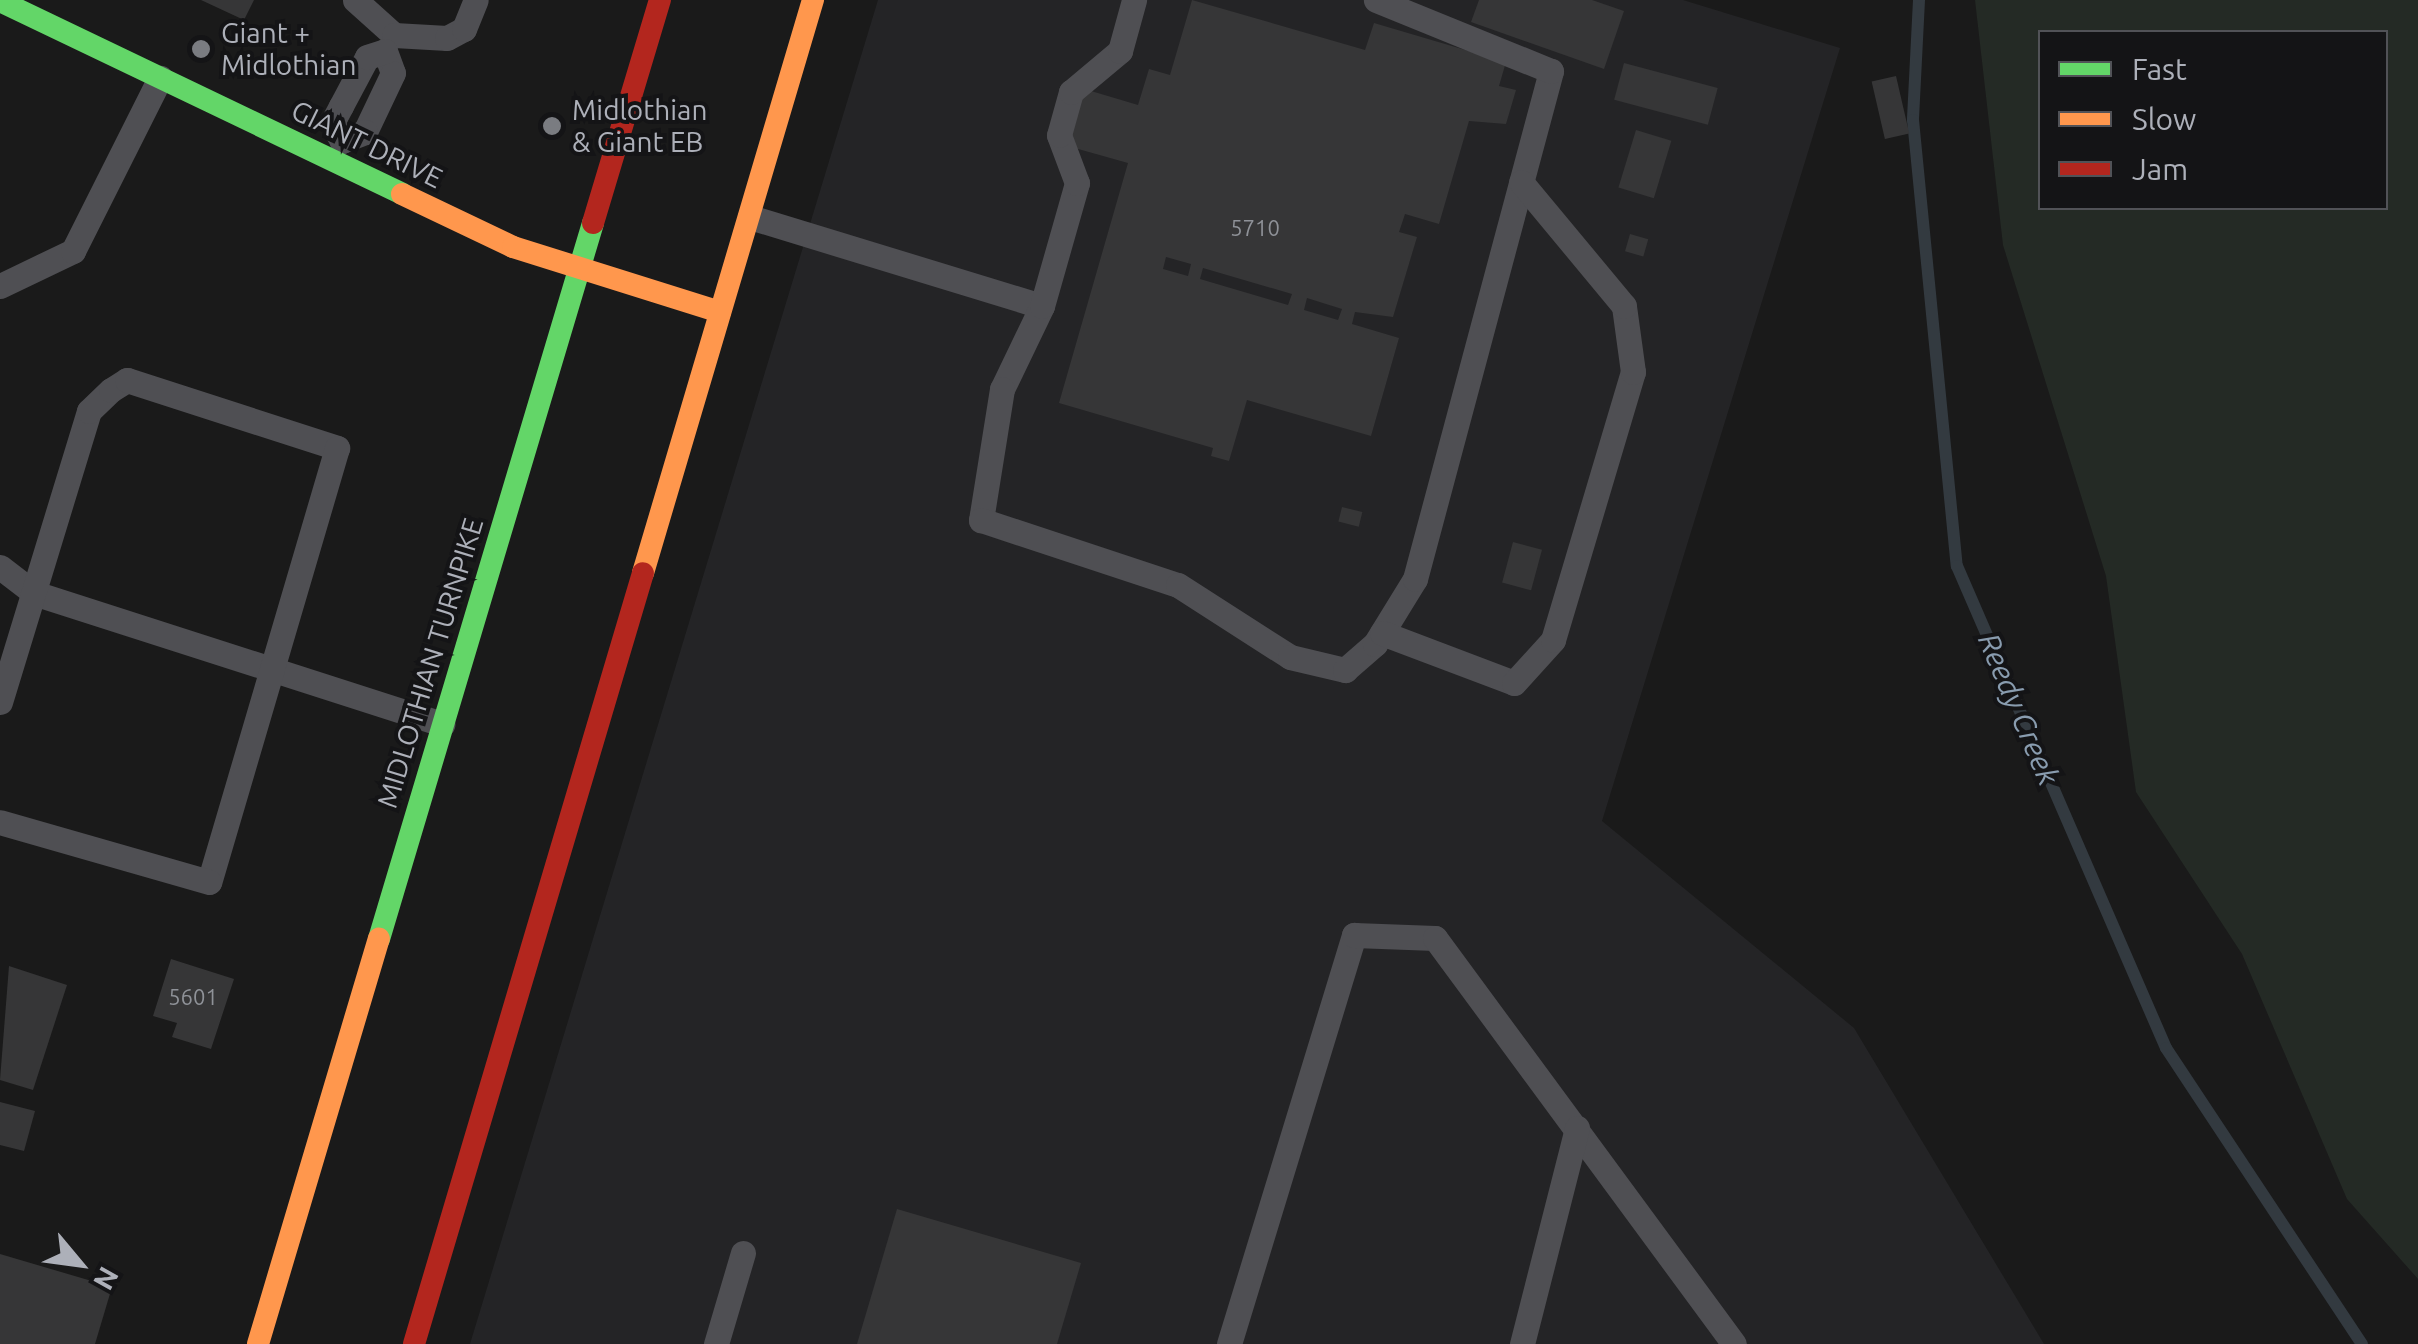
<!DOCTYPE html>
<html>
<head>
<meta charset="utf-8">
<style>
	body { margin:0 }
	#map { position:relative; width:2418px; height:1344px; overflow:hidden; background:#1a1a1a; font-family:Ubuntu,sans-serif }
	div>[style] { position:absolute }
	.built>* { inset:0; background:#242426 }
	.green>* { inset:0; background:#242a25 }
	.stream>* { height:12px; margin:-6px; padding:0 6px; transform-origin:6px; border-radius:6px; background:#333a40 }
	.building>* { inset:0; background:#363637; transform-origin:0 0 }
	.lane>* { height:25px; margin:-12.5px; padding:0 12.5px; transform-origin:12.5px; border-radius:12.5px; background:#4f4f53 }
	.fast>* { height:22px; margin:-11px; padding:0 11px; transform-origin:11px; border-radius:11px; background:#63d668 }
	.slow>* { height:22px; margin:-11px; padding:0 11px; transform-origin:11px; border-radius:11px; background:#ff974d }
	.jam>* { height:22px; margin:-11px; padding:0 11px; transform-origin:11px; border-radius:11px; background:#b3261e }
	.dots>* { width:28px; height:28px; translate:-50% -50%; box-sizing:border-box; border:5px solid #141416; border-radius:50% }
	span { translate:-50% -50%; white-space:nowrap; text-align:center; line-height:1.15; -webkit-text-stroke:8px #141416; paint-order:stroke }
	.number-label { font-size:22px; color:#8f9298 }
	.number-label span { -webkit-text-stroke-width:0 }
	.poi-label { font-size:28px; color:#adb0b9 }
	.left { translate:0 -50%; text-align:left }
	.street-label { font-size:28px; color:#adb0b9 }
	.water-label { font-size:30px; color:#899caf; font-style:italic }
	.legend { position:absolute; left:2038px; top:30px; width:350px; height:180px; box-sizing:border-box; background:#141416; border:2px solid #515257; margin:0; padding:12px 18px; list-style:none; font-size:30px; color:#adb0b9 }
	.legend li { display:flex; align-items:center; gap:20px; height:50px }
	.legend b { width:50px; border:2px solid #515257 }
	.north { position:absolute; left:30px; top:1214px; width:100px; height:100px; -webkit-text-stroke:8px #141416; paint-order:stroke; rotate:119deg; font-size:28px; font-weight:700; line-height:40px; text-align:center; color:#adb0b9 }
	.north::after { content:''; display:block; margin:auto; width:35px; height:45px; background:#adb0b9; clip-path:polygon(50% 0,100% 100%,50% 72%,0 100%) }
</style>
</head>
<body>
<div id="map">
	<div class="built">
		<i style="clip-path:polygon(878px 0,1683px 0,1840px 48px,1602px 821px,1854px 1028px,2044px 1344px,470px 1344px)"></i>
	</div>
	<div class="green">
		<i style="clip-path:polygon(evenodd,1975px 0,2418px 0,2418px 1279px,2347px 1199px,2242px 954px,2136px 792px,2106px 576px,2003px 245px,1975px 0,2040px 32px,2386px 32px,2386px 208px,2040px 208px,2040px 32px)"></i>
	</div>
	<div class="stream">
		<i style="left:1919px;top:0;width:120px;rotate:92.9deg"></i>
		<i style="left:1913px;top:120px;width:448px;rotate:84.4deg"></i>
		<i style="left:1957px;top:566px;width:525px;rotate:66.56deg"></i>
		<i style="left:2166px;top:1048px;width:355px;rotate:56.5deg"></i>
	</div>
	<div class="building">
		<i style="clip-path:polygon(201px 0,254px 0,244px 20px)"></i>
		<i style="clip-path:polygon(evenodd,1192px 0,1365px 50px,1374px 23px,1506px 62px,1499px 86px,1516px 90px,1506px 124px,1469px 121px,1439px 224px,1405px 214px,1399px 232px,1417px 237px,1393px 317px,1355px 312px,1352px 324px,1399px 338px,1371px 436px,1247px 400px,1229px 461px,1211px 456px,1213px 448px,1059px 403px,1128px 163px,1064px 145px,1081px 88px,1138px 105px,1149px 69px,1170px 75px,1192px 0,1166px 257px,1191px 264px,1188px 276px,1163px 269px,1166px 257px,1192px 0,1203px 268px,1292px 294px,1288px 305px,1200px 279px,1203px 268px,1192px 0,1307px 298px,1342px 309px,1338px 320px,1304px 310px,1307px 298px)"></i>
		<i style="clip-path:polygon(1479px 0,1592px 0,1624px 11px,1604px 69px,1471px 22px)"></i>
		<i style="left:1624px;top:63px;width:97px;height:38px;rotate:15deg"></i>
		<i style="left:1896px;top:76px;width:59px;height:25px;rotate:77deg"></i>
		<i style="left:1636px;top:130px;width:37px;height:60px;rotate:17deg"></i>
		<i style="left:1630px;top:234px;width:19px;height:18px;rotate:16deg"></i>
		<i style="left:1342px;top:507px;width:21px;height:15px;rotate:14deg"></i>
		<i style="left:1513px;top:542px;width:30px;height:42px;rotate:15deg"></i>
		<i style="clip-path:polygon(171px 959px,234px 979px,211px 1049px,172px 1037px,177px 1023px,153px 1016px)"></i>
		<i style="clip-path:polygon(9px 966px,67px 985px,33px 1090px,0 1080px)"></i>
		<i style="clip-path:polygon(0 1102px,35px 1111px,24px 1151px,0 1145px)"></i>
		<i style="clip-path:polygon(897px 1209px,1081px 1263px,1057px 1344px,857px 1344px)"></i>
		<i style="clip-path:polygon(0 1254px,112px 1287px,95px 1344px,0 1344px)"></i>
	</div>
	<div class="lane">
		<i style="left:355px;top:0;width:52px;rotate:41.9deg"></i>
		<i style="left:394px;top:35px;width:53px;rotate:3.2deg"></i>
		<i style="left:447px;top:38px;width:19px;rotate:-28deg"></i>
		<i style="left:464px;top:29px;width:31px;rotate:-68deg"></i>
		<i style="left:385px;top:51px;width:23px;rotate:70deg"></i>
		<i style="left:393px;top:73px;width:65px;rotate:115.4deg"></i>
		<i style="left:365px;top:132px;width:25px;rotate:159deg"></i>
		<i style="left:342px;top:141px;width:21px;rotate:-119deg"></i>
		<i style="left:332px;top:123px;width:19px;rotate:-62deg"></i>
		<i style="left:341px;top:106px;width:55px;rotate:-62deg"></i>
		<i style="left:367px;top:57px;width:19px;rotate:-18deg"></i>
		<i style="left:750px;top:217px;width:305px;rotate:17deg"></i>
		<i style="left:1042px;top:306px;width:92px;rotate:115.7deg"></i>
		<i style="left:1002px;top:389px;width:133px;rotate:99.1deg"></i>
		<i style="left:981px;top:520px;width:207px;rotate:18.3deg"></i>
		<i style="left:1178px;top:585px;width:133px;rotate:32.7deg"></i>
		<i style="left:1290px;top:657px;width:57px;rotate:13.3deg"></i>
		<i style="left:1345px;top:670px;width:40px;rotate:-41deg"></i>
		<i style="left:1375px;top:644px;width:76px;rotate:-58.4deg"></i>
		<i style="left:1415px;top:579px;width:526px;rotate:-75.01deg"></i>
		<i style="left:1551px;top:71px;width:189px;rotate:-157.9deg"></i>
		<i style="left:0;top:286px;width:81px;rotate:-25.6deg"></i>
		<i style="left:73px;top:251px;width:194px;rotate:-63.3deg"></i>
		<i style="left:1042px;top:306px;width:128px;rotate:-74.1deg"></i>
		<i style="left:1077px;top:183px;width:51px;rotate:-110.6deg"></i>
		<i style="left:1059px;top:135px;width:45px;rotate:-74.4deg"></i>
		<i style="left:1071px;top:92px;width:64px;rotate:-39.9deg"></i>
		<i style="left:1120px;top:51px;width:53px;rotate:-74.6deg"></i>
		<i style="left:0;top:567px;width:43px;rotate:37.4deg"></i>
		<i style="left:34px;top:593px;width:429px;rotate:17.8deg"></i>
		<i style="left:1382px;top:633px;width:141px;rotate:20.7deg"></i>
		<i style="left:1514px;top:683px;width:58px;rotate:-47.8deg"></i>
		<i style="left:1553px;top:640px;width:280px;rotate:-73.4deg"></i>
		<i style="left:1633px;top:372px;width:67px;rotate:-97.8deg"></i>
		<i style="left:1624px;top:306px;width:161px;rotate:-129.7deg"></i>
		<i style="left:0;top:702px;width:304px;rotate:-73deg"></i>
		<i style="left:89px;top:411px;width:30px;rotate:-44deg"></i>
		<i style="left:111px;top:390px;width:19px;rotate:-32deg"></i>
		<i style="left:127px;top:380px;width:221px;rotate:17.9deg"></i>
		<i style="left:337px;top:448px;width:452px;rotate:106.4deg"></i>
		<i style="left:209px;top:882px;width:217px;rotate:-164deg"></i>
		<i style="left:716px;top:1344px;width:95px;rotate:-73.5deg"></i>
		<i style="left:1229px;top:1344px;width:428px;rotate:-73deg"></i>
		<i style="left:1354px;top:935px;width:81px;rotate:2.1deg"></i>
		<i style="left:1435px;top:938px;width:504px;rotate:53.63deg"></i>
		<i style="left:1522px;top:1344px;width:223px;rotate:-75.7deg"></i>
	</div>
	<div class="fast">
		<i style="left:0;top:1px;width:446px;rotate:25.6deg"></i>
		<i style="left:379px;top:939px;width:747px;rotate:-73.36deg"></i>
	</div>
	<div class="slow">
		<i style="left:402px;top:194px;width:123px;rotate:25.5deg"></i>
		<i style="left:513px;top:247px;width:217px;rotate:17.4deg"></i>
		<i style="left:643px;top:573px;width:598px;rotate:-73.48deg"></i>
		<i style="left:258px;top:1344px;width:423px;rotate:-73.4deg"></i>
	</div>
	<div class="jam">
		<i style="left:593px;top:223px;width:233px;rotate:-73.3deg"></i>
		<i style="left:414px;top:1344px;width:804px;rotate:-73.46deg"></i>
	</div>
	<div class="dots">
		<i style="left:201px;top:49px;background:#7a7c81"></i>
		<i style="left:552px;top:126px;background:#7a7c81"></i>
	</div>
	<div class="number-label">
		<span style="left:1255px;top:228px">5710</span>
		<span style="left:193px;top:997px">5601</span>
	</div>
	<div class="poi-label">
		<span class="left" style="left:221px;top:49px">Giant +<br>Midlothian</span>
		<span class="left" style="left:572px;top:126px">Midlothian<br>&amp; Giant EB</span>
	</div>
	<div class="street-label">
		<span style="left:367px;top:144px;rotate:26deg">GIANT DRIVE</span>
		<span style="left:430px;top:663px;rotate:-73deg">MIDLOTHIAN TURNPIKE</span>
	</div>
	<div class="water-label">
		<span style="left:2019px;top:709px;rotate:67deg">Reedy Creek</span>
	</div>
	<ul class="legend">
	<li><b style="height:12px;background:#63d668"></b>Fast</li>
	<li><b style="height:12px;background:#ff974d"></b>Slow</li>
	<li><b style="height:12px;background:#b3261e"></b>Jam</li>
	</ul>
	<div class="north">N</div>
</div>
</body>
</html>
